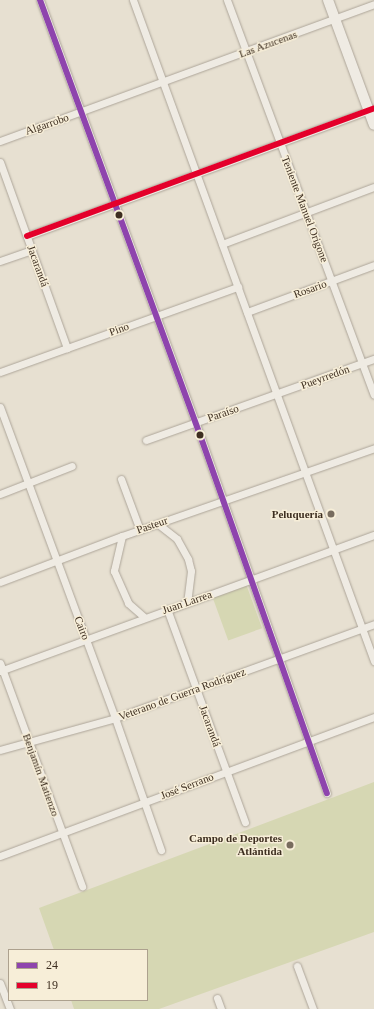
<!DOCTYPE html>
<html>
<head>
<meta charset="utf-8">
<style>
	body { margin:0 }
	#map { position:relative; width:374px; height:1009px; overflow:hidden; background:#e7e0d1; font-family:Georgia,serif }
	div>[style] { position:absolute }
	.green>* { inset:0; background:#d6d7b3; transform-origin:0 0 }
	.roads { filter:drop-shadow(0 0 1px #ada599) drop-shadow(0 0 1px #ada599) }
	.street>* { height:7px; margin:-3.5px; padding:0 3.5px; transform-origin:3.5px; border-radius:3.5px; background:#efebe3 }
	.secondary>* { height:10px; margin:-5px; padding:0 5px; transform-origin:5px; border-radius:5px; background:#efebe3 }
	.bus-1>* { height:6px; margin:-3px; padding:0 3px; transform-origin:3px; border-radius:3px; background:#8e44ad }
	.bus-2>* { height:6px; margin:-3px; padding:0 3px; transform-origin:3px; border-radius:3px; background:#e4002b }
	.dots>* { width:11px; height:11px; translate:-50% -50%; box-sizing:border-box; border:2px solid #f7eed8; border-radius:50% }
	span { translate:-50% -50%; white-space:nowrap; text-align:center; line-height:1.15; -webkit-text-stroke:3px #f7eed8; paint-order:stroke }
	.street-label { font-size:11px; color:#3d2e20 }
	.poi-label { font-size:11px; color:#3d2e20; font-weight:700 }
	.right { translate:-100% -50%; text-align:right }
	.legend { position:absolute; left:8px; top:949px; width:140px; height:52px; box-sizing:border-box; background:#f7eed8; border:1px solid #ada18e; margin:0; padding:5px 7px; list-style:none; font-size:12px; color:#3d2e20 }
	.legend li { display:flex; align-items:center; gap:8px; height:20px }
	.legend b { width:20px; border:1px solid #ada18e }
</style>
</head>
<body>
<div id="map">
	<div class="green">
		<i style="left:246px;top:584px;width:47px;height:36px;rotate:70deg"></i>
		<i style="clip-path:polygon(374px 782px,374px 932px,159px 1009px,74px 1009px,71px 1000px,147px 1000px,147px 950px,54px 950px,39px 908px)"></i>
	</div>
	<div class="roads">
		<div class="street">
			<i style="left:40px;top:0;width:463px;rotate:69.8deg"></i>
			<i style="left:200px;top:435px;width:380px;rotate:70.5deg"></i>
			<i style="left:133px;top:0;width:704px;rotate:69.97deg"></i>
			<i style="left:227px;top:0;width:421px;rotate:69.6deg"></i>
			<i style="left:0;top:141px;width:398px;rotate:-20.1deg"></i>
			<i style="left:0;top:162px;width:198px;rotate:70.2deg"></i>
			<i style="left:27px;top:236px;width:370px;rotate:-20.2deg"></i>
			<i style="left:222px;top:244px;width:162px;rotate:-20.6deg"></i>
			<i style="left:0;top:261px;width:34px;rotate:-19deg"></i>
			<i style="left:247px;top:312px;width:135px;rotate:-20.3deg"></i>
			<i style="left:0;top:372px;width:253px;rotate:-19.7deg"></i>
			<i style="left:0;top:407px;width:332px;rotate:69.7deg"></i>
			<i style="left:115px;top:718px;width:140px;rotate:70.8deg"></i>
			<i style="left:146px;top:440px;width:242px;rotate:-19.6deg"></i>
			<i style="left:121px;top:479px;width:54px;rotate:69.6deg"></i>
			<i style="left:0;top:494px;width:77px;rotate:-21.3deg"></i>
			<i style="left:158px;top:524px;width:24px;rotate:38deg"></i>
			<i style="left:177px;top:539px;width:23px;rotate:61deg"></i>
			<i style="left:188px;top:559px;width:12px;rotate:76deg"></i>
			<i style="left:191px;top:571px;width:31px;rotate:97deg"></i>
			<i style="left:122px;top:536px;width:36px;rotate:103deg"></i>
			<i style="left:114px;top:571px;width:35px;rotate:66deg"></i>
			<i style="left:128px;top:603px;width:21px;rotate:41deg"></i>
			<i style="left:0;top:582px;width:130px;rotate:-20.7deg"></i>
			<i style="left:122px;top:536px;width:267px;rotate:-19.2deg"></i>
			<i style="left:167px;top:609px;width:227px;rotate:69.9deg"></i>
			<i style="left:0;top:663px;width:238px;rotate:69.8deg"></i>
			<i style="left:0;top:671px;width:398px;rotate:-20deg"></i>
			<i style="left:0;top:750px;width:119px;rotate:-15.5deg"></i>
			<i style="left:115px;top:718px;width:276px;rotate:-19.9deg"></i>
			<i style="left:0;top:856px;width:399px;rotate:-20.4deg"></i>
			<i style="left:297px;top:966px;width:46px;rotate:69.6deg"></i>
			<i style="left:0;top:983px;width:28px;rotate:69deg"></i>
			<i style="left:217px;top:998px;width:12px;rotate:70deg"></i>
		</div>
		<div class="secondary">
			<i style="left:328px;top:0;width:133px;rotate:69.8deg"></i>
		</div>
	</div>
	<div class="bus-1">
		<i style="left:40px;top:0;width:463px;rotate:69.8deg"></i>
		<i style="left:200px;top:435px;width:380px;rotate:70.5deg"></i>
	</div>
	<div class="bus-2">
		<i style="left:27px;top:236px;width:370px;rotate:-20.2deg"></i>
	</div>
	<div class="dots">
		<i style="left:119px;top:215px;background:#3d2e20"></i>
		<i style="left:200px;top:435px;background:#3d2e20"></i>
		<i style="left:331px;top:514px;background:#786c5e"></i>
		<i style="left:290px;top:845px;background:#786c5e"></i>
	</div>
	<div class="street-label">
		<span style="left:268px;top:44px;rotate:-20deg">Las Azucenas</span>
		<span style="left:47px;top:124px;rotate:-19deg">Algarrobo</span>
		<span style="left:305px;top:209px;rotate:69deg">Teniente Manuel Origone</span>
		<span style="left:38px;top:266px;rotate:70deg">Jacarandá</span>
		<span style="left:310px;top:289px;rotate:-20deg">Rosario</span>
		<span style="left:119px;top:329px;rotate:-20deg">Pino</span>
		<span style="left:325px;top:377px;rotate:-20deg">Pueyrredón</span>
		<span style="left:223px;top:413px;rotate:-19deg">Paraíso</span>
		<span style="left:152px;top:525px;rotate:-19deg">Pasteur</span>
		<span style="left:187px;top:602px;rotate:-19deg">Juan Larrea</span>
		<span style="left:82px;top:628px;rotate:69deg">Cairo</span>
		<span style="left:182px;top:694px;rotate:-20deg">Veterano de Guerra Rodríguez</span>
		<span style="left:210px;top:726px;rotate:70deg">Jacarandá</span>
		<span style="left:41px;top:775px;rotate:70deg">Benjamín Matienzo</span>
		<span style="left:187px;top:786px;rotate:-21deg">José Serrano</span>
	</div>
	<div class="poi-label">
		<span class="right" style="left:323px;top:514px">Peluquería</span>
		<span class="right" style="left:282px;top:845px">Campo de Deportes<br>Atlántida</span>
	</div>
	<ul class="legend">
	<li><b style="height:5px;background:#8e44ad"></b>24</li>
	<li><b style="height:5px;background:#e4002b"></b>19</li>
	</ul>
</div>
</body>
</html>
